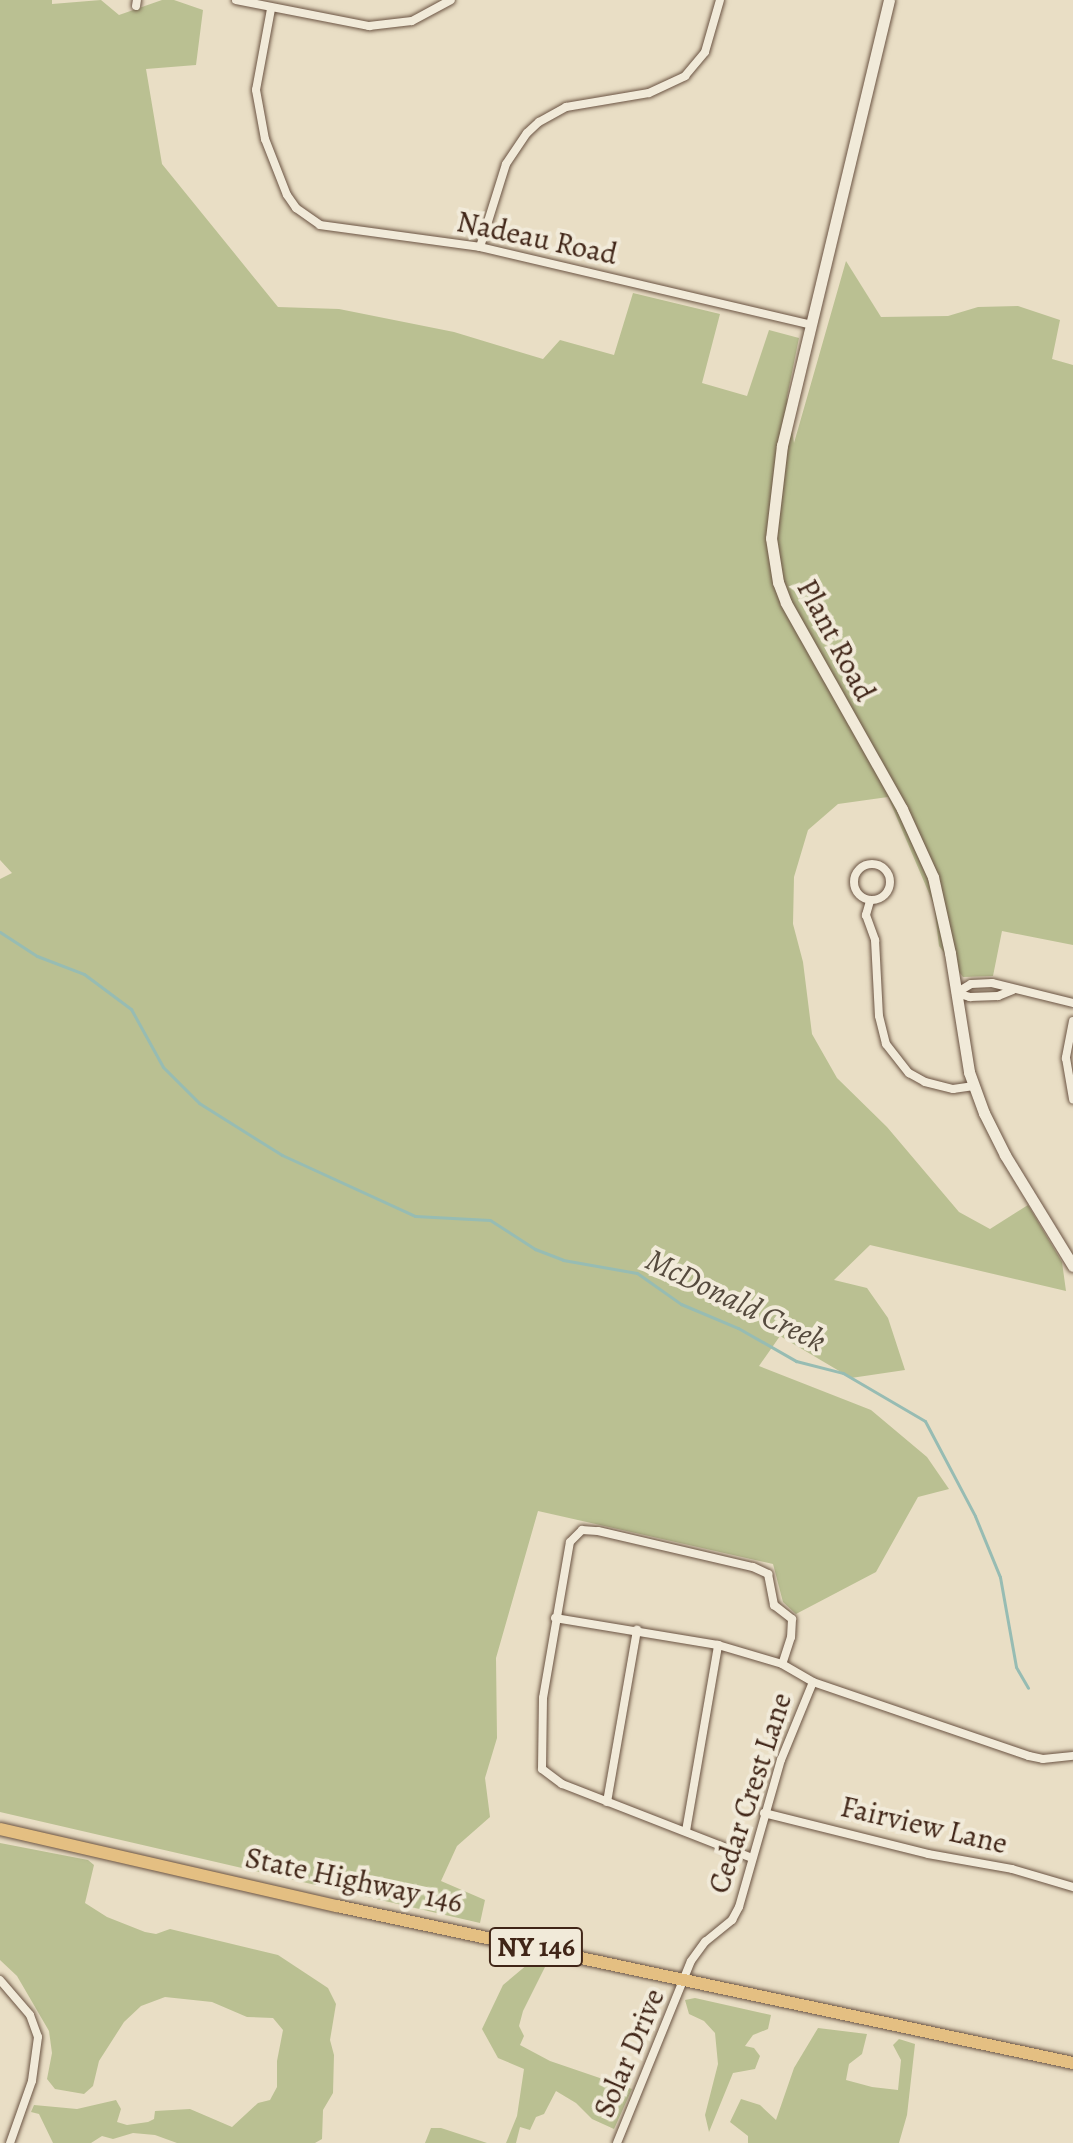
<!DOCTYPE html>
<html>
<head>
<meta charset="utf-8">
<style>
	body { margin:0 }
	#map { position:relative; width:1073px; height:2143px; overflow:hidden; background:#e9dec5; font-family:Alegreya,serif }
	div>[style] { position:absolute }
	.green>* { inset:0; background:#bac092 }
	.stream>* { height:3px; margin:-1.5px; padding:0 1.5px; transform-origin:1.5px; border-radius:1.5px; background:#97bcb3 }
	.roads { filter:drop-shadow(0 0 2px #6a5342) drop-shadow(0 0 2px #6a5342) }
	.street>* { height:8px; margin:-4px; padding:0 4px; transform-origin:4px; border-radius:4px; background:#f1ead9 }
	.street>.ring { margin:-4px; padding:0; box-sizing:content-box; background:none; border:8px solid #f1ead9; border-radius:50% }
	.secondary>* { height:11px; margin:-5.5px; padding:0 5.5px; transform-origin:5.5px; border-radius:5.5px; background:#f1ead9 }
	.primary>* { height:12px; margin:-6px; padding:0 6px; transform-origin:6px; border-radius:6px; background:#e4bf82 }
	span { translate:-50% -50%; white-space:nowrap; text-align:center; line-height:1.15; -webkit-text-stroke:8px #f1ead9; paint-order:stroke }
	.shield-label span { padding:2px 6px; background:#f1ead9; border:2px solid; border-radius:6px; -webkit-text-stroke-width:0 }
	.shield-label { font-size:28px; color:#402517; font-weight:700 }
	.street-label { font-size:30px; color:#402517 }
	.water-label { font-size:32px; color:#564b3e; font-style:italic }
</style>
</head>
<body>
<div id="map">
	<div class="green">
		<i style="clip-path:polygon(0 0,52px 0,52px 4px,101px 0,119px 15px,162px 0,174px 0,203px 10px,196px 65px,146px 69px,162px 164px,278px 307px,339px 309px,454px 332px,543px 359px,560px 340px,614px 355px,633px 293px,720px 314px,702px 383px,747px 396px,769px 330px,799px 338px,787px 397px,794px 443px,846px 261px,881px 317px,948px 316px,978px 307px,1018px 306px,1060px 320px,1052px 359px,1073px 365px,1073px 945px,1002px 931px,993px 976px,963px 977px,939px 946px,934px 905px,888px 797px,838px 804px,808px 830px,794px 877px,793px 924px,803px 962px,812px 1034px,837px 1078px,887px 1127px,959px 1212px,990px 1229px,1028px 1205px,1062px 1262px,1066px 1291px,870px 1245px,834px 1280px,867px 1288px,888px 1318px,905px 1370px,851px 1378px,780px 1336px,759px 1366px,871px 1410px,927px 1457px,949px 1489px,918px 1497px,876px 1572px,796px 1614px,783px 1602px,773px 1564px,538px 1511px,496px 1658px,497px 1738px,485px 1778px,490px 1817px,457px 1846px,441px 1881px,485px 1900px,480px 1923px,0 1812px,0 879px,12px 873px,0 860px)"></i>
		<i style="clip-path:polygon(0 1843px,88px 1860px,94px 1865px,85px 1903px,107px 1917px,145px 1932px,156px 1934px,170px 1929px,278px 1955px,328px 1988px,336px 2004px,330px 2040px,334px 2055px,333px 2093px,323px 2110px,322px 2139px,315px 2143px,177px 2143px,155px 2135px,133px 2133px,113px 2139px,102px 2136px,91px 2143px,53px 2143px,39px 2114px,31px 2112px,34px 2105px,77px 2109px,116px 2100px,121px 2109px,117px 2122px,127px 2125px,148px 2122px,154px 2119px,155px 2111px,190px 2109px,232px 2127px,258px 2103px,270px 2100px,277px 2087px,277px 2061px,283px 2030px,273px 2018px,247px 2017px,212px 2002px,165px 1997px,141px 2006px,124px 2022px,99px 2061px,93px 2086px,84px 2094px,55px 2089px,47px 2079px,52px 2053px,49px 2031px,17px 1976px,0 1960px)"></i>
		<i style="clip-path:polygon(534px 1959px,547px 1963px,523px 2011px,519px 2026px,524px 2036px,520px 2045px,550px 2061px,632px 2089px,614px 2129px,592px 2119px,576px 2103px,556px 2091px,544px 2114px,536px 2117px,530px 2130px,520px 2127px,516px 2143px,506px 2143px,517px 2116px,524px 2069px,498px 2058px,482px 2029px,503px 1985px)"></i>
		<i style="clip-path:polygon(695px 1998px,771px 2015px,768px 2029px,753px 2035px,745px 2046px,754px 2048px,760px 2056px,755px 2069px,733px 2073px,709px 2132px,705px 2115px,718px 2064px,715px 2033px,704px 2021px,689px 2014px,685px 2000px)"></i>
		<i style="clip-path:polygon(818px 2028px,867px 2034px,862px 2054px,849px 2064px,846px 2080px,872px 2087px,898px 2090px,901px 2060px,893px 2045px,899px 2039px,915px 2044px,907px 2115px,899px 2143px,748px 2143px,748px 2136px,730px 2122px,741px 2099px,760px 2105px,776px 2120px,794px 2068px)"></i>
		<i style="clip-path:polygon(431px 2128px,441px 2128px,487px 2143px,425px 2143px)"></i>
	</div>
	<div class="stream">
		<i style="left:0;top:932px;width:44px;rotate:33deg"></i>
		<i style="left:37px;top:956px;width:50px;rotate:21deg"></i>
		<i style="left:84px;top:974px;width:59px;rotate:36.7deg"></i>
		<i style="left:131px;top:1009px;width:66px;rotate:61.1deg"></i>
		<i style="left:163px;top:1067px;width:51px;rotate:45deg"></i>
		<i style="left:199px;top:1103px;width:98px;rotate:32.1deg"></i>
		<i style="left:282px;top:1155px;width:146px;rotate:24.6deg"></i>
		<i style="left:415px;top:1216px;width:75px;rotate:3.1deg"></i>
		<i style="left:490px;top:1220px;width:54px;rotate:32.8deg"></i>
		<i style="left:535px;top:1249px;width:30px;rotate:21deg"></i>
		<i style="left:563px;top:1260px;width:75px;rotate:10deg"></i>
		<i style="left:637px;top:1273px;width:54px;rotate:35.2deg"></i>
		<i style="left:681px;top:1304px;width:62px;rotate:22.8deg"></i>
		<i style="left:738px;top:1328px;width:67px;rotate:29.6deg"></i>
		<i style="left:796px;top:1361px;width:49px;rotate:14.3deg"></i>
		<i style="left:843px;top:1373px;width:95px;rotate:30.3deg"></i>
		<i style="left:925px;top:1421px;width:107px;rotate:62.2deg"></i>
		<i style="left:975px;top:1516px;width:66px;rotate:67.7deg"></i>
		<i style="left:1000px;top:1577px;width:91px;rotate:79.9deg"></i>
		<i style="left:1016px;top:1667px;width:24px;rotate:60deg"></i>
	</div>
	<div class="roads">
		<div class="street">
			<i style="left:236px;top:0;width:136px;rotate:11.1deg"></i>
			<i style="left:369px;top:26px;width:43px;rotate:-6.6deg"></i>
			<i style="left:412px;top:21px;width:44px;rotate:-28.3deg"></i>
			<i style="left:136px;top:6px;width:6px;rotate:-81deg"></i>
			<i style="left:271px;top:9px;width:82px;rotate:100.5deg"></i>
			<i style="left:256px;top:90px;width:50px;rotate:79.6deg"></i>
			<i style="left:265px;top:139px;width:60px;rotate:68.6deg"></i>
			<i style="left:287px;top:195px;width:16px;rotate:55deg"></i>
			<i style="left:296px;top:208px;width:29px;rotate:35deg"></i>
			<i style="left:320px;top:225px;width:162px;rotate:7.8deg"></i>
			<i style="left:480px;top:247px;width:341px;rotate:13.2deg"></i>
			<i style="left:480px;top:247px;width:87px;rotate:-72.6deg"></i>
			<i style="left:506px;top:164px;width:37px;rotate:-56deg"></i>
			<i style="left:527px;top:133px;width:16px;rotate:-43deg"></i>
			<i style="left:539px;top:122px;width:31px;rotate:-29deg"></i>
			<i style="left:566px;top:107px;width:84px;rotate:-9.6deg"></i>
			<i style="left:649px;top:93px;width:40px;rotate:-25deg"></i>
			<i style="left:685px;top:76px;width:31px;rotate:-50deg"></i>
			<i style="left:705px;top:52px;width:54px;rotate:-73.9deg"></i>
			<i class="ring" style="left:854px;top:864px;width:28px;height:28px"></i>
			<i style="left:870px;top:901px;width:15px;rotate:106deg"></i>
			<i style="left:866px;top:915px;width:27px;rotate:70deg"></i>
			<i style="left:875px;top:940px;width:76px;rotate:87deg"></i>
			<i style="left:879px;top:1016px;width:29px;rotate:76deg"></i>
			<i style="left:886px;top:1044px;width:37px;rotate:52deg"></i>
			<i style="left:909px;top:1073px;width:18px;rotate:29deg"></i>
			<i style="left:925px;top:1082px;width:29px;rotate:14deg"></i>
			<i style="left:953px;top:1089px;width:21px;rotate:-8deg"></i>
			<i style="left:956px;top:993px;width:17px;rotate:-31deg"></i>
			<i style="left:971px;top:984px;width:21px;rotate:-3deg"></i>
			<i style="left:992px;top:983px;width:83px;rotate:13.9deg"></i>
			<i style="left:956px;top:993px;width:15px;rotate:16deg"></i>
			<i style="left:970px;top:997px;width:28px;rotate:-2deg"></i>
			<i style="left:998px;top:996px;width:16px;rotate:-22deg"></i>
			<i style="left:1073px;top:1021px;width:38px;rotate:101deg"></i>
			<i style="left:1066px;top:1058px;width:42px;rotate:80.3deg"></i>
			<i style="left:555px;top:1618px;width:165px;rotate:9.4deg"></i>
			<i style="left:718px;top:1645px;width:67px;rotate:16.5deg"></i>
			<i style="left:782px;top:1664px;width:36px;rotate:30deg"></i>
			<i style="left:607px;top:1802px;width:175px;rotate:-80.1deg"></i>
			<i style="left:764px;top:1813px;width:169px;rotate:14deg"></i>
			<i style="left:928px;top:1854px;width:85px;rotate:10.1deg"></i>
			<i style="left:1012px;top:1869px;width:64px;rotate:16.4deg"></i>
			<i style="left:686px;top:1831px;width:189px;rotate:-80.2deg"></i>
			<i style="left:752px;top:1858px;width:204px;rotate:-158.7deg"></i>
			<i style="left:562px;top:1784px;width:25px;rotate:-143deg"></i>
			<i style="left:542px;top:1769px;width:71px;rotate:-89.2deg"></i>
			<i style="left:543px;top:1698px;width:158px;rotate:-80.2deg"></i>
			<i style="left:570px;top:1542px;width:17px;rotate:-45deg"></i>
			<i style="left:582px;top:1530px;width:16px;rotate:4deg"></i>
			<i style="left:598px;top:1531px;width:159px;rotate:13.1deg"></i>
			<i style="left:753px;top:1567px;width:17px;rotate:25deg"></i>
			<i style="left:768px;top:1574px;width:32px;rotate:79deg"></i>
			<i style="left:774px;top:1605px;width:23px;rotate:38deg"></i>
			<i style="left:792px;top:1619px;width:18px;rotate:93deg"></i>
			<i style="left:791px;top:1637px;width:28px;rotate:108deg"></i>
			<i style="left:0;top:1980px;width:46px;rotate:49.4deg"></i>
			<i style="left:30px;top:2015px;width:23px;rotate:70deg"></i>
			<i style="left:38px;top:2037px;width:44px;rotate:97.8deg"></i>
			<i style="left:32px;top:2081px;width:66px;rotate:109.5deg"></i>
			<i style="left:617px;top:2143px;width:196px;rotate:-67.9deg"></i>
			<i style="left:691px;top:1961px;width:24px;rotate:-54deg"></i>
			<i style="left:705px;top:1942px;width:35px;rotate:-39deg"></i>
			<i style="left:732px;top:1920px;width:15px;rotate:-62deg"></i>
			<i style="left:739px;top:1907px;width:153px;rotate:-74.1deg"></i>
			<i style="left:781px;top:1760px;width:84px;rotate:-67.7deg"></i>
			<i style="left:813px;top:1682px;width:228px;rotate:18.9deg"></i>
			<i style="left:1029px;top:1756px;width:14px;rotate:12deg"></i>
			<i style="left:1043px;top:1759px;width:30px;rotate:-6deg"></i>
		</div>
		<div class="secondary">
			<i style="left:889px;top:0;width:458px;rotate:103.5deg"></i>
			<i style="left:782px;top:445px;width:94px;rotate:96.7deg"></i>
			<i style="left:771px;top:538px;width:45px;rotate:81deg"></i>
			<i style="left:778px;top:582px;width:22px;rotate:69deg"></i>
			<i style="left:786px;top:603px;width:236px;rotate:60.6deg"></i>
			<i style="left:902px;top:809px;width:75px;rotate:65.5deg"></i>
			<i style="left:933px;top:877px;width:78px;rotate:77.4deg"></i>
			<i style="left:950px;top:953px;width:121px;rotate:80.9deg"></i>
			<i style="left:969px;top:1072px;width:44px;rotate:69.9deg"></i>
			<i style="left:984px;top:1113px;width:47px;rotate:63.4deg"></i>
			<i style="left:1005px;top:1155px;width:130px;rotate:58.5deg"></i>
		</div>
		<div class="primary">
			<i style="left:0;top:1829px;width:346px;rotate:12.9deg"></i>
			<i style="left:337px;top:1906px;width:753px;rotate:12.04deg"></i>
		</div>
	</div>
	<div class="shield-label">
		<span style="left:536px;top:1947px">NY 146</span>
	</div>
	<div class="street-label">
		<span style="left:537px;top:238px;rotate:12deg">Nadeau Road</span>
		<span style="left:836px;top:640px;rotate:62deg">Plant Road</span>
		<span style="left:750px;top:1793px;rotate:-72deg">Cedar Crest Lane</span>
		<span style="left:924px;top:1825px;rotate:13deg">Fairview Lane</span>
		<span style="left:354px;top:1880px;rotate:12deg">State Highway 146</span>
		<span style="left:629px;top:2053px;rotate:-67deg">Solar Drive</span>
	</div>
	<div class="water-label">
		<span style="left:736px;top:1300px;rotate:26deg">McDonald Creek</span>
	</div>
</div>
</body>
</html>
